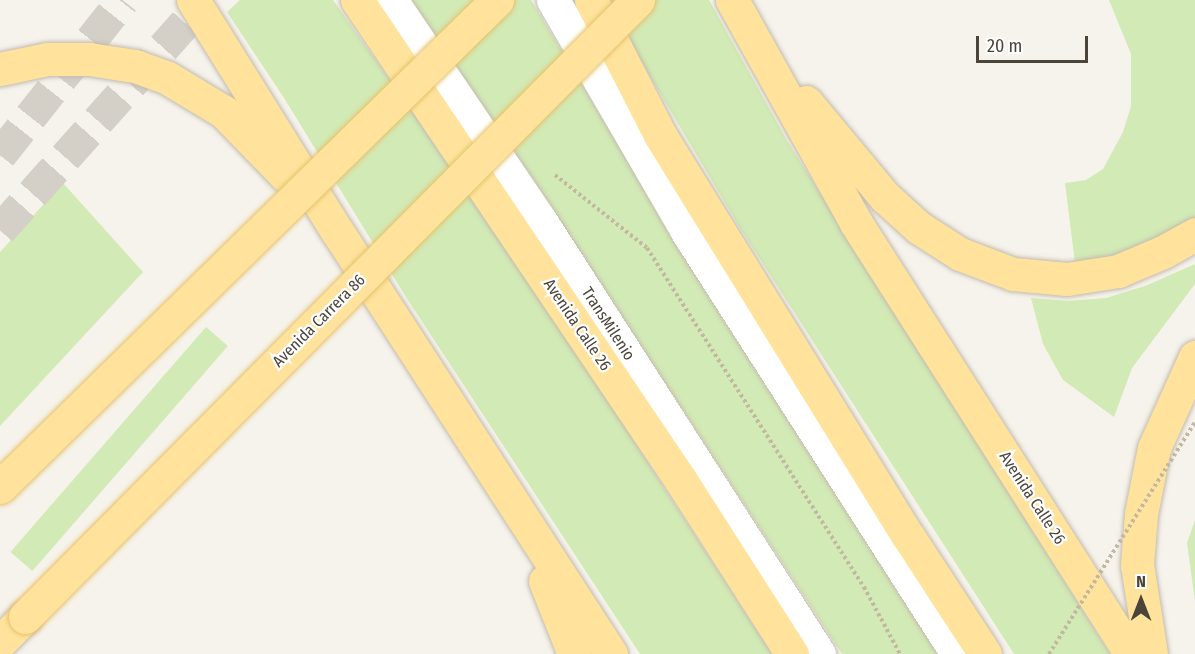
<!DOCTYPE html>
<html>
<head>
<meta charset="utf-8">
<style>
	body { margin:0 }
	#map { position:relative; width:1195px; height:654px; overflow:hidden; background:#f6f3ec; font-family:"Fira Sans Condensed",sans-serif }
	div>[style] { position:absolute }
	.green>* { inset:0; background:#d2eab5; transform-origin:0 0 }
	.minor-tunnel>* { height:33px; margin-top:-16.5px; transform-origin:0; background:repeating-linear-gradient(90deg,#d4d0c8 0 33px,transparent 0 49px) }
	.path>* { height:4px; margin-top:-2px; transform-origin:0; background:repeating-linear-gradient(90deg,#c4b79f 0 3px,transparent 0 6px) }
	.roads { filter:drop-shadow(0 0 2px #c2bbae) drop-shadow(0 0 2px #c2bbae) }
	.minor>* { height:33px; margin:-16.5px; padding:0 16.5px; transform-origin:16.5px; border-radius:16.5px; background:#fff }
	.major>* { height:33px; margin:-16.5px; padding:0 16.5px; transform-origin:16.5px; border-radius:16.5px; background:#ffe39c }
	.path-bridge>* { height:4px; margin-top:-2px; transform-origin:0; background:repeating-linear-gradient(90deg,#c4b79f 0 3px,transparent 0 6px) }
	.bridges { filter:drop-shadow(0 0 2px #e6c16a) drop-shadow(0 0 2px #e6c16a) }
	.major-bridge>* { height:33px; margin:-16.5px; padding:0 16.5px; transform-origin:16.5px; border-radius:16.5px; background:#ffe39c }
	span { translate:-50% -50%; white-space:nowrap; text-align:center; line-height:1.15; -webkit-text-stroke:4.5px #fff; paint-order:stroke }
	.street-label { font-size:16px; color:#4b4439 }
	.north { position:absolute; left:1111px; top:570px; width:60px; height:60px; -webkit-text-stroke:4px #fff; paint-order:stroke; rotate:0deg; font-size:16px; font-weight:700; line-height:24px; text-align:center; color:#4b4439 }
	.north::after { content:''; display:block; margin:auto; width:21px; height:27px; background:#4b4439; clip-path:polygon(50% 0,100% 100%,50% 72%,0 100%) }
	.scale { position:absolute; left:976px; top:36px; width:112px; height:27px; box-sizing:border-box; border:3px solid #4b4439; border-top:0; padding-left:8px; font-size:18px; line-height:21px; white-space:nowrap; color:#4b4439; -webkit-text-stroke:4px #fff; paint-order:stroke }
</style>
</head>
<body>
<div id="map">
	<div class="green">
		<i style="clip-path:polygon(240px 0,333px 0,499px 233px,772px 654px,640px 654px,406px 297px,284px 98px,227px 12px)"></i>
		<i style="clip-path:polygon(404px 0,531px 0,691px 266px,941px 654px,842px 654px,540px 191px)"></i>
		<i style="clip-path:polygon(610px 0,709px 0,788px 142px,1110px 654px,1014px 654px,740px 228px,635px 51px)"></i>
		<i style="clip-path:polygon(1109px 0,1195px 0,1195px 220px,1115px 256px,1075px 263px,1065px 183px,1086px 180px,1103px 169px,1123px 132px,1131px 106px,1131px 54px)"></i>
		<i style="clip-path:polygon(63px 183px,143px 272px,0 426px,0 252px)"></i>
		<i style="clip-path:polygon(1195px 264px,1195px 284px,1132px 368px,1114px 417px,1063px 380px,1043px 344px,1031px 298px,1068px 301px,1106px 298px,1145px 286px)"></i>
		<i style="left:206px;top:327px;width:29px;height:298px;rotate:41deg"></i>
		<i style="clip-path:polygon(1195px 520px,1195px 601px,1187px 543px)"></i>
	</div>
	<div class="minor-tunnel">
		<i style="left:0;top:155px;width:198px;rotate:-51.6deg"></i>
		<i style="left:0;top:230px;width:309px;rotate:-48.2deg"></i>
	</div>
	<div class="path">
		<i style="left:555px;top:175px;width:117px;rotate:38.4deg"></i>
		<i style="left:647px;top:248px;width:403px;rotate:57.4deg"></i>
		<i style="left:864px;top:587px;width:76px;rotate:61.8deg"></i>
	</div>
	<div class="roads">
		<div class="minor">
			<i style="left:391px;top:0;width:266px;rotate:55.9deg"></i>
			<i style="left:540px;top:220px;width:516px;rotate:57.26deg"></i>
			<i style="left:553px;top:0;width:269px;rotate:59.9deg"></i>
			<i style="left:688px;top:233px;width:500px;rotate:57.4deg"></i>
		</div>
		<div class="major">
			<i style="left:193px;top:0;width:272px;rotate:58.1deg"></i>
			<i style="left:337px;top:231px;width:504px;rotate:57.07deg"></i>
			<i style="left:357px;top:0;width:578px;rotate:56.01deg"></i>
			<i style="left:680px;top:479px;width:208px;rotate:57.4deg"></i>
			<i style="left:591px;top:0;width:152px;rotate:62.9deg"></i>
			<i style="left:660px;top:135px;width:471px;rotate:58.3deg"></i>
			<i style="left:908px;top:536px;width:141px;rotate:56.9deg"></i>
			<i style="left:732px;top:0;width:255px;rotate:60.9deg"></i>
			<i style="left:856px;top:223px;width:511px;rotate:57.46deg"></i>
			<i style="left:0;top:69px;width:48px;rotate:-12deg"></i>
			<i style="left:47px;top:59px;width:42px"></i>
			<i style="left:89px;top:59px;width:47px;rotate:8.7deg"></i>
			<i style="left:135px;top:66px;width:33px;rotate:20deg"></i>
			<i style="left:166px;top:77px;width:68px;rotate:31.1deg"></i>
			<i style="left:224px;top:112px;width:88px;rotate:45.9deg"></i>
			<i style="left:806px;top:102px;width:124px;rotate:50.3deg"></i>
			<i style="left:885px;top:197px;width:45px;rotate:42.3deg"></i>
			<i style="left:918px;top:227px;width:50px;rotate:32.7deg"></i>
			<i style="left:960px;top:254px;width:57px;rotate:20.7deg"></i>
			<i style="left:1013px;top:274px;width:54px;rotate:5.3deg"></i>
			<i style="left:1067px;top:279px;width:52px;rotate:-8.9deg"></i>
			<i style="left:1118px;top:271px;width:49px;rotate:-22.9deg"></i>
			<i style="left:1163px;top:252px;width:37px;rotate:-29deg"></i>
			<i style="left:545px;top:581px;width:79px;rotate:68.3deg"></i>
			<i style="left:0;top:642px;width:35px;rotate:-45deg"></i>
			<i style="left:1151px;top:654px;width:90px;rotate:-98.9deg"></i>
			<i style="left:1137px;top:565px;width:51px;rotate:-85.5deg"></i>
			<i style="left:1141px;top:514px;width:67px;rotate:-78.9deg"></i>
			<i style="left:1154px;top:448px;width:100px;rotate:-65.7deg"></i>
		</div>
	</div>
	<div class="path-bridge">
		<i style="left:1049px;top:654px;width:274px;rotate:-57.8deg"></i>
	</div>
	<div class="bridges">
		<div class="major-bridge">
			<i style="left:0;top:487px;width:696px;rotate:-44.42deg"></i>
			<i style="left:25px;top:617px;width:870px;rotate:-45.19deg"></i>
		</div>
	</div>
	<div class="street-label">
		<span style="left:319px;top:321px;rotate:-45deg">Avenida Carrera 86</span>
		<span style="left:608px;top:324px;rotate:57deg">TransMilenio</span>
		<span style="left:577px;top:325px;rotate:56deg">Avenida Calle 26</span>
		<span style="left:1032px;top:498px;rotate:57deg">Avenida Calle 26</span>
	</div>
	<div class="north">N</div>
	<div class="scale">20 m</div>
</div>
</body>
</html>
